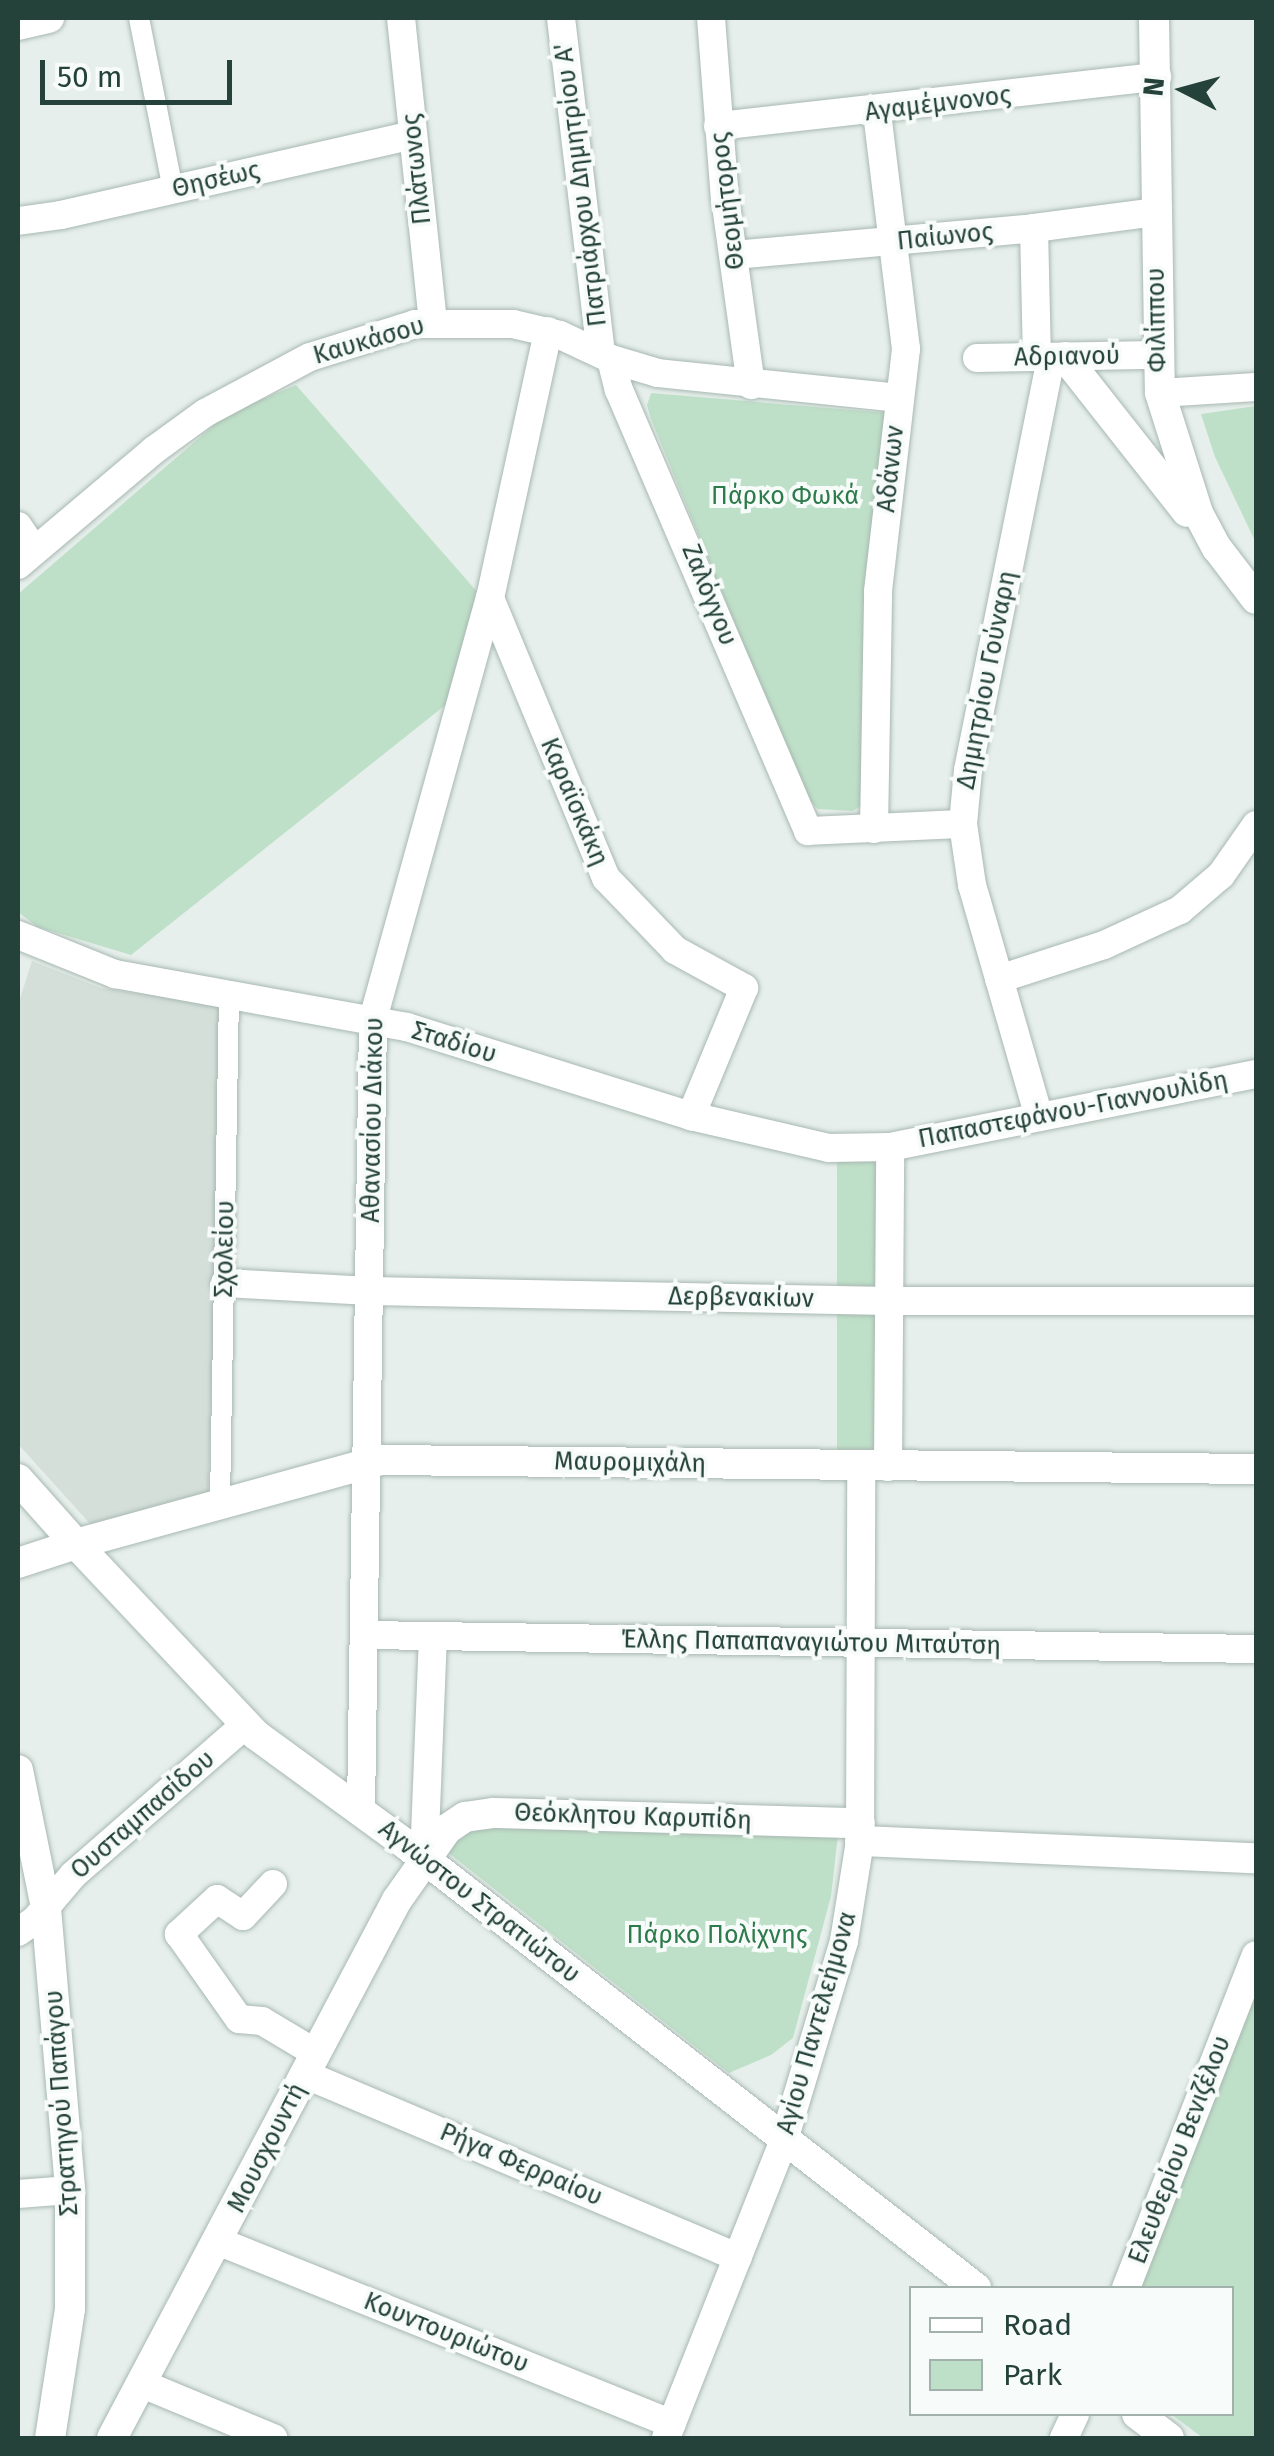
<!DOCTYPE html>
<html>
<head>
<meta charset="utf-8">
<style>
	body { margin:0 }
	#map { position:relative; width:1274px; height:2456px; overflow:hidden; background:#e6efeb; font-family:"Fira Sans",sans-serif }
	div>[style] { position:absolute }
	.built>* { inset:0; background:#d4dfda }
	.green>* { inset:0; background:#bfe0c8; transform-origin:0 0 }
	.roads { filter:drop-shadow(0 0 2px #a8b8b2) drop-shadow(0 0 2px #a8b8b2) }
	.pedestrian>* { height:20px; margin:-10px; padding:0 10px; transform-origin:10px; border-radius:10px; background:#fff }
	.minor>* { height:28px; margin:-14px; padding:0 14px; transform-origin:14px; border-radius:14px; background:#fff }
	.tertiary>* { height:30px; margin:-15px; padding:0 15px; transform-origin:15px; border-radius:15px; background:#fff }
	.secondary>* { height:30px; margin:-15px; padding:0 15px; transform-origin:15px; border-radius:15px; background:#fff }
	span { translate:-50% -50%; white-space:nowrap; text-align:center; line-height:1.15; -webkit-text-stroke:8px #f7fbf9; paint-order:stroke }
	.street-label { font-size:25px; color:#24423a }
	.park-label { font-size:25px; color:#2d7a4b }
	.frame { position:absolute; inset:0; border:20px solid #24423a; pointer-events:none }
	.legend { position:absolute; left:909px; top:2286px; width:325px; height:130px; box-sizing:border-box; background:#f7fbf9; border:2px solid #a3b1ad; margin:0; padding:12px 18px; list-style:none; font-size:30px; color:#24423a }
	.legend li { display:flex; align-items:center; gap:20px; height:50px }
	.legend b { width:50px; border:2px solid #a3b1ad }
	.north { position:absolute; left:1134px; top:40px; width:100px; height:100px; -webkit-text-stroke:8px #f7fbf9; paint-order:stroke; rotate:276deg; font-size:28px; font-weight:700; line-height:40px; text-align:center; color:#24423a }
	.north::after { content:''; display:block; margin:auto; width:35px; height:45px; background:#24423a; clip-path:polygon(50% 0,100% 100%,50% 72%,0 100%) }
	.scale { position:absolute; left:40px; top:60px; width:192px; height:45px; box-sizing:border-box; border:5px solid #24423a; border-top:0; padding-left:12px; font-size:30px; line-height:35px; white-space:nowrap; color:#24423a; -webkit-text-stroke:8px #f7fbf9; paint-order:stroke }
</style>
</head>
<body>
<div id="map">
	<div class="built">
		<i style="clip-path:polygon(32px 961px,101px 988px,224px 1006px,208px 1492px,92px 1526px,18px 1444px,18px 1005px)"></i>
	</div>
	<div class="green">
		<i style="clip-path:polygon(296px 385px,479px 594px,448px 703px,131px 955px,38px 927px,18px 912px,18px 594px,227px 414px)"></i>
		<i style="clip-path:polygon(651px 393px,887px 413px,862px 805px,853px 811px,818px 809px,806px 797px,651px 419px,647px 405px)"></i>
		<i style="clip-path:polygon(1256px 406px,1256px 543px,1215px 457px,1201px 414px)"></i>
		<i style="left:890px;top:1147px;width:320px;height:53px;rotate:90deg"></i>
		<i style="clip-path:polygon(478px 1825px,838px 1835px,831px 1896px,793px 2038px,771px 2055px,729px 2073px,446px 1851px)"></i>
		<i style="clip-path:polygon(1256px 1979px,1256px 2438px,1203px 2438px,1171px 2414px,1232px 2414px,1232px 2288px,1137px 2288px)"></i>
	</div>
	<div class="roads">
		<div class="pedestrian">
			<i style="left:139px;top:18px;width:175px;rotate:78.8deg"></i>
			<i style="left:220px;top:1501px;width:505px;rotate:-88.98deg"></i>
		</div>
		<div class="minor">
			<i style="left:401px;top:18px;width:305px;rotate:84deg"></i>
			<i style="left:561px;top:18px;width:337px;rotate:83.2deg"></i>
			<i style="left:711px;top:18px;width:181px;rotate:85.6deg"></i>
			<i style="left:725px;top:198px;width:189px;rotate:82.1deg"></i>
			<i style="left:718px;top:126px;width:442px;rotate:-6.4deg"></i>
			<i style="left:18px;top:221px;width:43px;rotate:-7.9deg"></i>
			<i style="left:61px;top:215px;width:361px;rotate:-12.8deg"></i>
			<i style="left:1034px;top:228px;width:129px;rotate:88.7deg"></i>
			<i style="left:734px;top:255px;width:301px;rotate:-5.1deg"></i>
			<i style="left:1034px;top:228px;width:122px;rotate:-7.5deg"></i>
			<i style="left:977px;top:358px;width:179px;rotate:-1deg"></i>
			<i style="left:611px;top:359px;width:32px;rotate:76deg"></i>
			<i style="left:619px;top:390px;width:480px;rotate:66.8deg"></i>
			<i style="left:808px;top:831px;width:155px;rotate:-2.6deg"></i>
			<i style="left:1160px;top:393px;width:96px;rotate:-3.6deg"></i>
			<i style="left:18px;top:526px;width:29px;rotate:56deg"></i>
			<i style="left:18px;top:565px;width:178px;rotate:-40.2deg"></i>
			<i style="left:154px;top:450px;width:63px;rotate:-36deg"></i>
			<i style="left:205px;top:413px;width:119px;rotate:-28.1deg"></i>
			<i style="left:310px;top:357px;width:110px;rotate:-17.4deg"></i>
			<i style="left:415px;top:324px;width:98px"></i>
			<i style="left:513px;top:324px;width:48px;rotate:13.2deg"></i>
			<i style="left:560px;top:335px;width:56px;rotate:25.2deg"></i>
			<i style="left:611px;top:359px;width:49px;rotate:16.6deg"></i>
			<i style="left:658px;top:373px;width:241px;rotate:5.9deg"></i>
			<i style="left:490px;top:598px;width:303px;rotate:67.5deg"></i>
			<i style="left:606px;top:878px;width:100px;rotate:46.2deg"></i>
			<i style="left:675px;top:950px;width:79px;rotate:28.8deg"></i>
			<i style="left:744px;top:988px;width:139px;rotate:112.5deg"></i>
			<i style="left:874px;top:829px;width:238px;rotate:-89deg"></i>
			<i style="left:878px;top:591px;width:244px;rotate:-83.4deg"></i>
			<i style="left:906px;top:349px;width:239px;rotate:-97deg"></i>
			<i style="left:18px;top:935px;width:105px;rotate:21.9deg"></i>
			<i style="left:115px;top:974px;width:297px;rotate:10.3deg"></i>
			<i style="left:407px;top:1027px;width:298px;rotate:17.4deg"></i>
			<i style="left:691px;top:1116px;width:142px;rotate:13.1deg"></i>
			<i style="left:829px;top:1148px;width:61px;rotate:-0.9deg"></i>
			<i style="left:890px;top:1147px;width:373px;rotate:-11.3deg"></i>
			<i style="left:999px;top:979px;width:110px;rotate:-17.9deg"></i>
			<i style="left:1104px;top:945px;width:84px;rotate:-24.7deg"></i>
			<i style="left:1180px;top:910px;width:54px;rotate:-40.5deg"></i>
			<i style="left:1221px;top:875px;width:61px;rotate:-55deg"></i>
			<i style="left:1039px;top:1117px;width:241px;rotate:-106.1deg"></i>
			<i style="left:972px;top:885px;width:62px;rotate:-98.4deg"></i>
			<i style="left:963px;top:824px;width:54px;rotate:-84.7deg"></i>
			<i style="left:968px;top:770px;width:421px;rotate:-78.6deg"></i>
			<i style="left:225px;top:1283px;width:145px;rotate:3.2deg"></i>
			<i style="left:370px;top:1291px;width:519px;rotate:1.1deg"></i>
			<i style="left:889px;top:1301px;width:367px"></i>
			<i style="left:888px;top:1467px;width:320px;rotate:-89.6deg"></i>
			<i style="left:366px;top:1635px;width:890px;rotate:0.9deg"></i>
			<i style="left:361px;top:1810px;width:791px;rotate:-89.13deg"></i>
			<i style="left:373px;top:1019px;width:437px;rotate:-74.5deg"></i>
			<i style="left:490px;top:598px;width:273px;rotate:-77.7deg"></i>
			<i style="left:424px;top:1859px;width:222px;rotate:-87.7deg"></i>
			<i style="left:273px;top:1884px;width:44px;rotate:133.2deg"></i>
			<i style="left:243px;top:1916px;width:31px;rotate:-147deg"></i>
			<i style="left:217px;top:1899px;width:52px;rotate:137.4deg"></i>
			<i style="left:179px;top:1934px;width:104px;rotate:54.8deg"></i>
			<i style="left:239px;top:2019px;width:23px;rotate:5deg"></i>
			<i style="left:262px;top:2021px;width:61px;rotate:30.8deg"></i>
			<i style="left:18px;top:1932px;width:21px;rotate:-35deg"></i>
			<i style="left:35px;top:1920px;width:59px;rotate:-49.8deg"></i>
			<i style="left:73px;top:1875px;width:228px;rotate:-41.1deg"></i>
			<i style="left:304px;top:2074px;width:471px;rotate:22.9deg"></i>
			<i style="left:18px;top:2194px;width:52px;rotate:-4.4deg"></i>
			<i style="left:220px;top:2242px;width:487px;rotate:21.9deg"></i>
			<i style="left:1126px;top:2288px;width:357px;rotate:-68.7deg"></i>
			<i style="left:145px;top:2385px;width:139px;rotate:22.5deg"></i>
			<i style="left:666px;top:2438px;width:321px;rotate:-68.4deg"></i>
			<i style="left:784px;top:2140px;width:208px;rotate:-73.2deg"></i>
			<i style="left:844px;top:1941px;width:101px;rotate:-80.9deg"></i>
			<i style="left:860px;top:1841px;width:375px;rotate:-89.8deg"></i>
			<i style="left:1064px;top:2438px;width:26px;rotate:-65deg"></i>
		</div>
		<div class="tertiary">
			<i style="left:1154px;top:18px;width:375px;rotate:89.1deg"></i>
			<i style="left:1160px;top:393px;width:126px;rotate:72.4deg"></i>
			<i style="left:1198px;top:513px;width:40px;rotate:62deg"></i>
			<i style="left:1217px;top:548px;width:64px;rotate:52.6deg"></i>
			<i style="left:18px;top:25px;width:32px;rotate:-13deg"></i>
			<i style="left:1065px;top:357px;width:197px;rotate:51.8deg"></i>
			<i style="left:18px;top:1479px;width:87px;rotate:48.3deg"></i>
			<i style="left:76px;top:1544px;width:317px;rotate:-15.4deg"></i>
			<i style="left:382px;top:1460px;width:874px;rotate:0.59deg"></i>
			<i style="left:18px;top:1770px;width:141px;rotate:78.5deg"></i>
			<i style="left:46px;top:1908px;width:283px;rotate:85.1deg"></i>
			<i style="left:70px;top:2190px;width:119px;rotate:90deg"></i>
			<i style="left:70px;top:2309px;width:131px;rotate:98.8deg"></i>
			<i style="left:860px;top:1841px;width:396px;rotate:2.5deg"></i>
			<i style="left:112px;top:2438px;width:609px;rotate:-62.09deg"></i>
			<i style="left:397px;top:1900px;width:87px;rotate:-54.8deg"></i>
			<i style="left:447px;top:1829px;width:22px;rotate:-34deg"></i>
			<i style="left:465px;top:1817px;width:29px;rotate:-8deg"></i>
			<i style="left:494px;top:1813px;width:366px;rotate:1.6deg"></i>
		</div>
		<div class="secondary">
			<i style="left:18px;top:1563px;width:61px;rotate:-18.1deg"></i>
			<i style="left:76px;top:1544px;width:262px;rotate:46.7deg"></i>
			<i style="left:256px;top:1735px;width:188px;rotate:36.1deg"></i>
			<i style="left:408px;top:1846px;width:720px;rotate:37.89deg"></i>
			<i style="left:1137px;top:2414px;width:40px;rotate:37deg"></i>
		</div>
	</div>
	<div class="street-label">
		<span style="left:938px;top:104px;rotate:-7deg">Αγαμέμνονος</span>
		<span style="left:417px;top:169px;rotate:-96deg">Πλάτωνος</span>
		<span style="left:216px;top:180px;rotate:-13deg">Θησέως</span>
		<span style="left:581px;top:185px;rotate:-97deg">Πατριάρχου Δημητρίου Α'</span>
		<span style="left:728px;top:201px;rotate:-97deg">Θεομήτορος</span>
		<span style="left:945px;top:237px;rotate:-6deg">Παίωνος</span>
		<span style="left:1157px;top:320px;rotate:-91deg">Φιλίππου</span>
		<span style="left:369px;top:341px;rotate:-16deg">Καυκάσου</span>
		<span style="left:1067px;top:357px;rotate:-1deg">Αδριανού</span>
		<span style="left:891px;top:469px;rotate:-84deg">Αδάνων</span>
		<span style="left:709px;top:595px;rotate:68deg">Ζαλόγγου</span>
		<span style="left:987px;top:680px;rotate:-79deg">Δημητρίου Γούναρη</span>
		<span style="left:574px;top:802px;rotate:67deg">Καραϊσκάκη</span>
		<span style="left:454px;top:1043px;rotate:17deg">Σταδίου</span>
		<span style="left:1073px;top:1110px;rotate:-11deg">Παπαστεφάνου-Γιαννουλίδη</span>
		<span style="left:373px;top:1120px;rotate:-89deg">Αθανασίου Διάκου</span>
		<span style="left:225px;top:1249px;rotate:-89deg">Σχολείου</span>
		<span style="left:741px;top:1298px;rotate:1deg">Δερβενακίων</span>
		<span style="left:630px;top:1463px;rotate:1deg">Μαυρομιχάλη</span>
		<span style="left:811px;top:1643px;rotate:1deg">Έλλης Παπαπαναγιώτου Μιταύτση</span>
		<span style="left:143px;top:1815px;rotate:-41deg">Ουσταμπασίδου</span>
		<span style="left:633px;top:1817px;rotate:2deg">Θεόκλητου Καρυπίδη</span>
		<span style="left:479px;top:1902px;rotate:38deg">Αγνώστου Στρατιώτου</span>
		<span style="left:817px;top:2023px;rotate:-74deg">Αγίου Παντελεήμονα</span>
		<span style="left:62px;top:2103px;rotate:-94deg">Στρατηγού Παπάγου</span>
		<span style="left:267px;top:2148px;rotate:-63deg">Μουσχουντή</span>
		<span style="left:1180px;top:2150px;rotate:-69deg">Ελευθερίου Βενιζέλου</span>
		<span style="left:521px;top:2165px;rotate:23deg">Ρήγα Φερραίου</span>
		<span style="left:446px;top:2333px;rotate:22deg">Κουντουριώτου</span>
	</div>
	<div class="park-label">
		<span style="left:785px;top:496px">Πάρκο Φωκά</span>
		<span style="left:717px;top:1935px">Πάρκο Πολίχνης</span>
	</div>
	<div class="frame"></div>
	<ul class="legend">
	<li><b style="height:12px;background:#fff"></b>Road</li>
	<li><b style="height:28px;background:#bfe0c8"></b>Park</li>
	</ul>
	<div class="north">N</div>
	<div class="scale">50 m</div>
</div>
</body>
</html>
